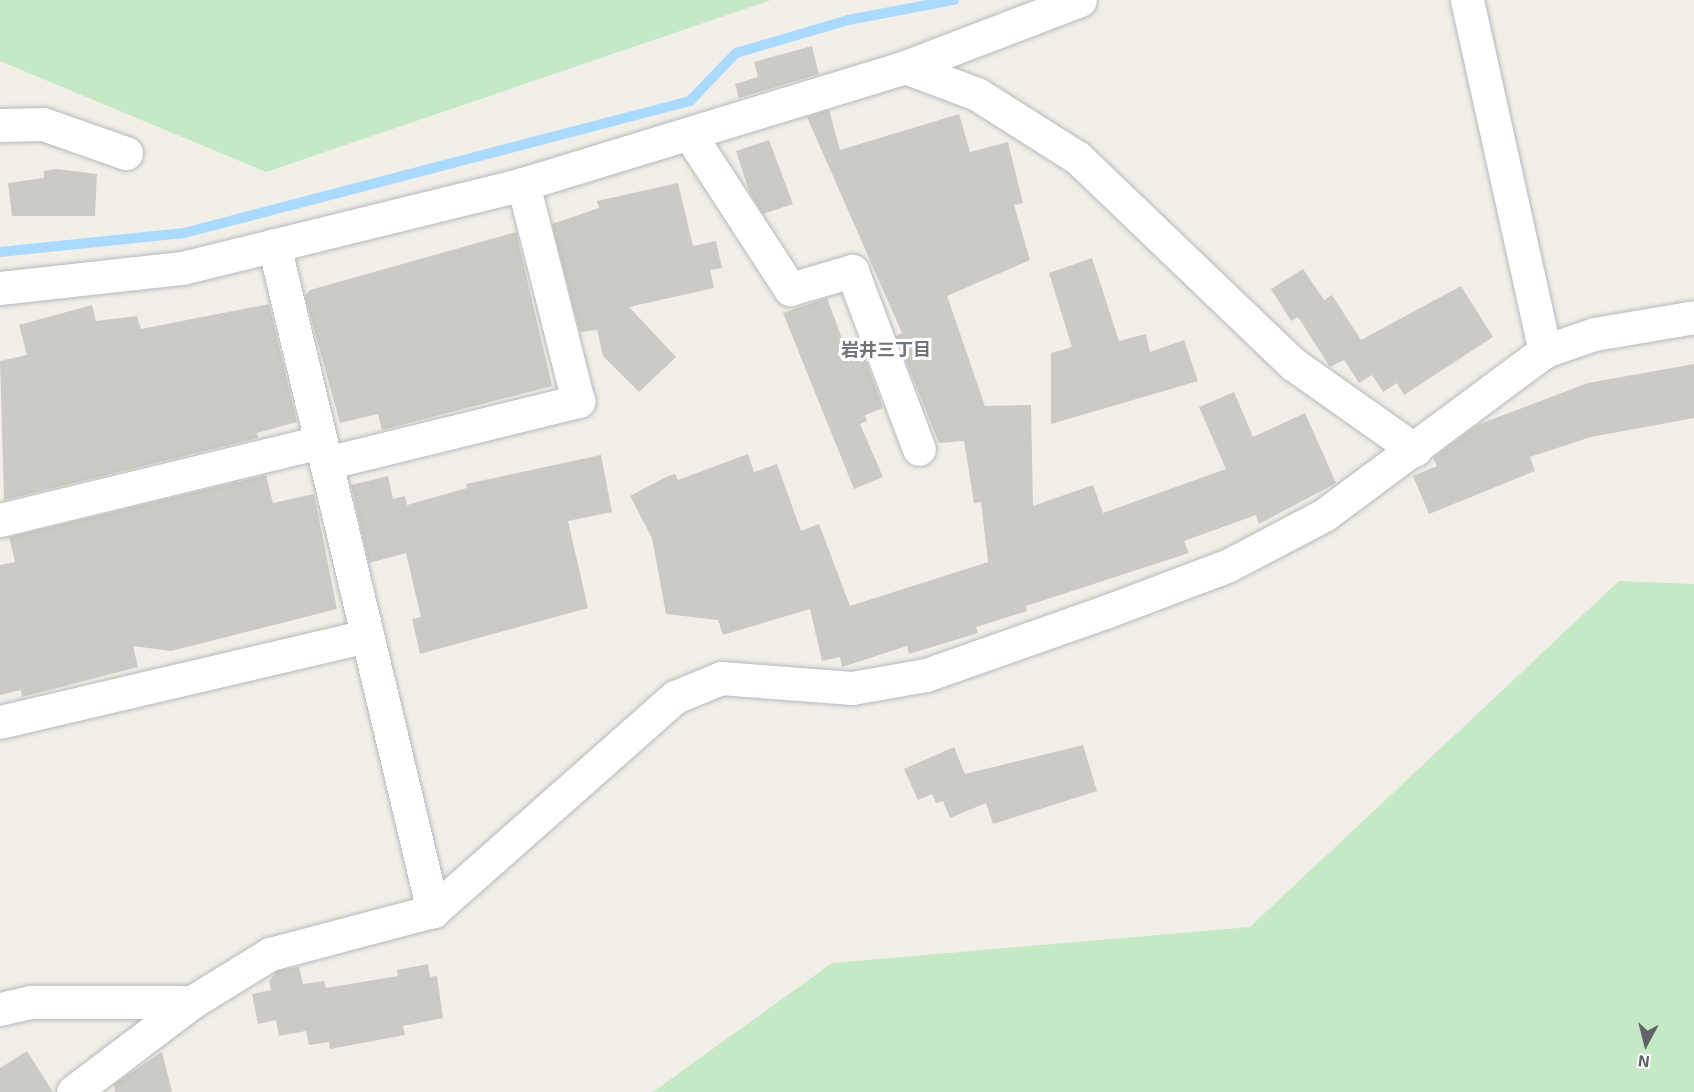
<!DOCTYPE html>
<html>
<head>
<meta charset="utf-8">
<style>
	body { margin:0 }
	#map { position:relative; width:1694px; height:1092px; overflow:hidden; background:#f1efe8; font-family:"Exo 2","Noto Sans JP",sans-serif }
	div>[style] { position:absolute }
	.green>* { inset:0; background:#c5e8c5 }
	.stream>* { height:10px; margin:-5px; padding:0 5px; transform-origin:5px; border-radius:5px; background:#aadaff }
	.building>* { inset:0; background:#cccac5 }
	.roads { filter:drop-shadow(0 0 2px #b5b8bc) drop-shadow(0 0 2px #b5b8bc) }
	.minor>* { height:33px; margin:-16.5px; padding:0 16.5px; transform-origin:16.5px; border-radius:16.5px; background:#fff }
	span { translate:-50% -50%; white-space:nowrap; text-align:center; line-height:1.15; -webkit-text-stroke:6px #fff; paint-order:stroke }
	.neighbourhood-label { font-size:18px; color:#70757a; font-weight:700 }
	.north { position:absolute; left:1616px; top:1014px; width:60px; height:60px; -webkit-text-stroke:4px #fff; paint-order:stroke; rotate:187deg; font-size:16px; font-weight:700; line-height:24px; text-align:center; color:#5f6368 }
	.north::after { content:''; display:block; margin:auto; width:21px; height:27px; background:#5f6368; clip-path:polygon(50% 0,100% 100%,50% 72%,0 100%) }
</style>
</head>
<body>
<div id="map">
	<div class="green">
		<i style="clip-path:polygon(0 0,771px 0,266px 172px,0 61px)"></i>
		<i style="clip-path:polygon(1619px 581px,1694px 584px,1694px 1092px,653px 1092px,832px 963px,1250px 927px)"></i>
	</div>
	<div class="stream">
		<i style="left:0;top:252px;width:185px;rotate:-5.9deg"></i>
		<i style="left:184px;top:233px;width:523px;rotate:-14.62deg"></i>
		<i style="left:690px;top:101px;width:66px;rotate:-46.2deg"></i>
		<i style="left:736px;top:53px;width:117px;rotate:-16.4deg"></i>
		<i style="left:848px;top:20px;width:108px;rotate:-10.7deg"></i>
	</div>
	<div class="building">
		<i style="clip-path:polygon(812px 46px,819px 74px,739px 98px,735px 84px,758px 77px,754px 62px)"></i>
		<i style="clip-path:polygon(829px 110px,840px 150px,959px 114px,970px 152px,1008px 142px,1023px 203px,1014px 205px,1030px 260px,947px 296px,985px 406px,1031px 405px,1033px 506px,1093px 485px,1103px 513px,1226px 469px,1199px 407px,1234px 392px,1253px 437px,1305px 413px,1336px 483px,1259px 524px,1256px 515px,1184px 541px,1189px 553px,1026px 606px,1027px 611px,976px 627px,978px 633px,909px 654px,907px 646px,842px 667px,840px 657px,822px 661px,810px 609px,723px 635px,718px 620px,666px 614px,652px 538px,630px 496px,666px 477px,675px 474px,678px 480px,748px 454px,754px 472px,777px 464px,801px 531px,819px 524px,850px 606px,988px 562px,981px 502px,974px 503px,964px 441px,939px 443px,896px 336px,902px 333px,807px 117px)"></i>
		<i style="clip-path:polygon(769px 140px,793px 204px,763px 214px,749px 191px,736px 151px)"></i>
		<i style="clip-path:polygon(56px 169px,97px 174px,95px 216px,12px 216px,8px 183px,44px 178px,44px 171px)"></i>
		<i style="clip-path:polygon(678px 183px,693px 246px,716px 241px,722px 268px,710px 270px,714px 288px,629px 307px,676px 357px,639px 392px,603px 356px,597px 330px,580px 332px,552px 224px,599px 208px,597px 201px)"></i>
		<i style="clip-path:polygon(516px 232px,552px 386px,382px 430px,378px 414px,340px 423px,305px 296px,310px 290px)"></i>
		<i style="clip-path:polygon(1092px 258px,1119px 341px,1146px 334px,1150px 352px,1184px 340px,1198px 381px,1051px 424px,1051px 353px,1072px 347px,1049px 273px)"></i>
		<i style="clip-path:polygon(1303px 269px,1324px 300px,1332px 295px,1361px 340px,1461px 286px,1493px 337px,1404px 395px,1397px 383px,1383px 392px,1372px 375px,1359px 383px,1344px 360px,1330px 367px,1298px 317px,1291px 321px,1271px 289px)"></i>
		<i style="clip-path:polygon(827px 298px,848px 355px,862px 350px,883px 408px,865px 415px,867px 421px,860px 424px,883px 477px,854px 489px,783px 313px)"></i>
		<i style="clip-path:polygon(269px 304px,297px 422px,257px 433px,258px 438px,4px 500px,0 361px,27px 355px,19px 325px,92px 305px,96px 321px,137px 316px,141px 329px)"></i>
		<i style="clip-path:polygon(1694px 364px,1694px 418px,1591px 437px,1530px 457px,1535px 471px,1429px 514px,1413px 476px,1437px 466px,1433px 458px,1477px 425px,1588px 383px)"></i>
		<i style="clip-path:polygon(601px 455px,612px 512px,568px 521px,588px 608px,420px 654px,412px 619px,421px 617px,406px 553px,369px 563px,351px 485px,388px 476px,393px 499px,405px 496px,407px 505px,467px 488px,466px 484px)"></i>
		<i style="clip-path:polygon(266px 475px,273px 503px,314px 494px,337px 609px,171px 651px,133px 646px,138px 667px,22px 697px,21px 690px,0 695px,0 565px,15px 562px,9px 537px)"></i>
		<i style="clip-path:polygon(1083px 745px,1097px 791px,993px 824px,986px 803px,950px 818px,943px 801px,936px 803px,932px 794px,918px 800px,904px 769px,954px 747px,965px 774px)"></i>
		<i style="clip-path:polygon(428px 964px,430px 977px,437px 976px,443px 1018px,403px 1026px,405px 1035px,330px 1049px,329px 1042px,309px 1045px,306px 1031px,279px 1036px,276px 1020px,258px 1024px,252px 994px,271px 990px,269px 981px,277px 971px,299px 967px,303px 984px,324px 981px,326px 988px,398px 976px,397px 970px)"></i>
		<i style="clip-path:polygon(27px 1051px,53px 1092px,0 1092px,0 1068px)"></i>
		<i style="clip-path:polygon(162px 1052px,172px 1092px,115px 1092px,114px 1084px)"></i>
	</div>
	<div class="roads">
		<div class="minor">
			<i style="left:1467px;top:0;width:360px;rotate:77.5deg"></i>
			<i style="left:905px;top:67px;width:77px;rotate:20.6deg"></i>
			<i style="left:977px;top:94px;width:120px;rotate:32.4deg"></i>
			<i style="left:1078px;top:158px;width:298px;rotate:43.8deg"></i>
			<i style="left:1293px;top:364px;width:149px;rotate:35.2deg"></i>
			<i style="left:0;top:125px;width:43px;rotate:-1.3deg"></i>
			<i style="left:43px;top:124px;width:88px;rotate:19.3deg"></i>
			<i style="left:690px;top:135px;width:184px;rotate:57deg"></i>
			<i style="left:790px;top:289px;width:65px;rotate:-16.2deg"></i>
			<i style="left:852px;top:271px;width:190px;rotate:69.4deg"></i>
			<i style="left:274px;top:245px;width:685px;rotate:76.57deg"></i>
			<i style="left:0;top:288px;width:183px;rotate:-6.3deg"></i>
			<i style="left:182px;top:268px;width:351px;rotate:-13.8deg"></i>
			<i style="left:523px;top:184px;width:400px;rotate:-17deg"></i>
			<i style="left:905px;top:67px;width:187px;rotate:-20.9deg"></i>
			<i style="left:326px;top:463px;width:260px;rotate:-13.8deg"></i>
			<i style="left:578px;top:401px;width:224px;rotate:-104.2deg"></i>
			<i style="left:0;top:520px;width:330px;rotate:-13.7deg"></i>
			<i style="left:0;top:722px;width:377px;rotate:-13.2deg"></i>
			<i style="left:0;top:1009px;width:31px;rotate:-13deg"></i>
			<i style="left:30px;top:1002px;width:162px"></i>
			<i style="left:192px;top:1002px;width:92px;rotate:-31.6deg"></i>
			<i style="left:270px;top:954px;width:169px;rotate:-14.8deg"></i>
			<i style="left:433px;top:911px;width:323px;rotate:-41.5deg"></i>
			<i style="left:675px;top:697px;width:50px;rotate:-22.4deg"></i>
			<i style="left:721px;top:678px;width:131px;rotate:4.4deg"></i>
			<i style="left:852px;top:688px;width:75px;rotate:-10deg"></i>
			<i style="left:926px;top:675px;width:190px;rotate:-19.4deg"></i>
			<i style="left:1105px;top:612px;width:130px;rotate:-20.7deg"></i>
			<i style="left:1227px;top:566px;width:110px;rotate:-27.7deg"></i>
			<i style="left:1324px;top:515px;width:275px;rotate:-36.6deg"></i>
			<i style="left:1545px;top:351px;width:52px;rotate:-19.1deg"></i>
			<i style="left:1594px;top:334px;width:101px;rotate:-9.6deg"></i>
			<i style="left:73px;top:1092px;width:149px;rotate:-37.1deg"></i>
		</div>
	</div>
	<div class="neighbourhood-label">
		<span style="left:886px;top:349px">岩井三丁目</span>
	</div>
	<div class="north">N</div>
</div>
</body>
</html>
